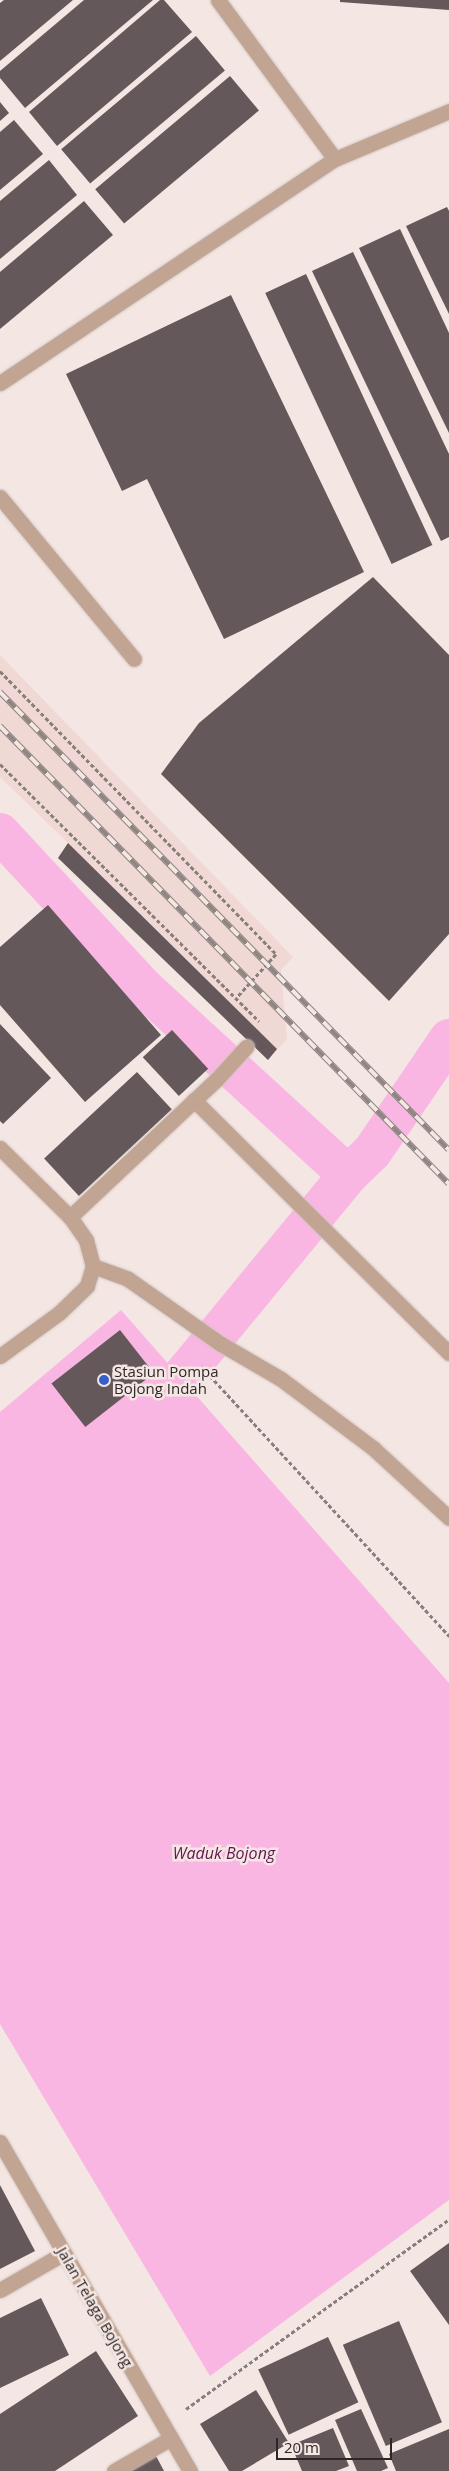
<!DOCTYPE html>
<html>
<head>
<meta charset="utf-8">
<style>
	body { margin:0 }
	#map { position:relative; width:449px; height:2471px; overflow:hidden; background:#f4e6e3; font-family:"Open Sans",sans-serif }
	div>[style] { position:absolute }
	.built>* { inset:0; background:#f0d9d4 }
	.water>* { inset:0; background:#fab6e3 }
	.canal>* { height:40px; margin:-20px; padding:0 20px; transform-origin:20px; border-radius:20px; background:#fab6e3 }
	.building>* { inset:0; background:#64585a; transform-origin:0 0 }
	.path>* { height:3px; margin-top:-1.5px; transform-origin:0; background:repeating-linear-gradient(90deg,#887f7d 0 4px,transparent 0 6.5px) }
	.roads { filter:drop-shadow(0 0 1px #d0c4c1) drop-shadow(0 0 1px #d0c4c1) }
	.service>* { height:15px; margin:-7.5px; padding:0 7.5px; transform-origin:7.5px; border-radius:7.5px; background:#c1a491 }
	.minor>* { height:15px; margin:-7.5px; padding:0 7.5px; transform-origin:7.5px; border-radius:7.5px; background:#c1a491 }
	.tertiary>* { height:15px; margin:-7.5px; padding:0 7.5px; transform-origin:7.5px; border-radius:7.5px; background:#c1a491 }
	.rail>* { height:5.5px; margin-top:-2.75px; transform-origin:0; background:repeating-linear-gradient(90deg,#f4e6e3 0 11px,#8f8684 0 22px); box-sizing:border-box; border-block:1px solid #8f8684 }
	.dots>* { width:14px; height:14px; translate:-50% -50%; box-sizing:border-box; border:2px solid #f4e6e3; border-radius:50% }
	span { translate:-50% -50%; white-space:nowrap; text-align:center; line-height:1.15; -webkit-text-stroke:5px #f4e6e3; paint-order:stroke }
	.poi-label { font-size:15px; color:#2d2827 }
	.left { translate:0 -50%; text-align:left }
	.street-label { font-size:15px; color:#2d2827 }
	.water-label { font-size:16px; color:#61154e; font-style:italic }
	.scale { position:absolute; left:276px; top:2438px; width:116px; height:22px; box-sizing:border-box; border:2px solid #2d2827; border-top:0; padding-left:6px; font-size:15px; line-height:18px; white-space:nowrap; color:#2d2827; -webkit-text-stroke:4px #f4e6e3; paint-order:stroke }
</style>
</head>
<body>
<div id="map">
	<div class="built">
		<i style="clip-path:polygon(0 655px,293px 957px,281px 970px,287px 1039px,268px 1060px,58px 858px,68px 843px,0 777px)"></i>
	</div>
	<div class="water">
		<i style="clip-path:polygon(121px 1310px,449px 1683px,449px 2200px,210px 2376px,0 2024px,0 1412px)"></i>
	</div>
	<div class="canal">
		<i style="left:0;top:833px;width:213px;rotate:47.1deg"></i>
		<i style="left:145px;top:989px;width:275px;rotate:42.5deg"></i>
		<i style="left:180px;top:1379px;width:264px;rotate:-50.5deg"></i>
		<i style="left:348px;top:1175px;width:33px;rotate:-44deg"></i>
		<i style="left:372px;top:1152px;width:137px;rotate:-55.7deg"></i>
	</div>
	<div class="building">
		<i style="clip-path:polygon(4px 0,73px 0,0 61px,0 3px)"></i>
		<i style="clip-path:polygon(84px 0,153px 0,25px 108px,0 78px,0 71px)"></i>
		<i style="clip-path:polygon(160px 0,164px 0,192px 32px,57px 146px,29px 112px)"></i>
		<i style="clip-path:polygon(340px 0,449px 0,449px 10px,340px 2px)"></i>
		<i style="left:196px;top:36px;width:45px;height:176px;rotate:50deg"></i>
		<i style="left:230px;top:76px;width:45px;height:176px;rotate:50deg"></i>
		<i style="clip-path:polygon(0 102px,9px 113px,0 121px)"></i>
		<i style="clip-path:polygon(14px 120px,43px 154px,0 190px,0 132px)"></i>
		<i style="clip-path:polygon(49px 160px,77px 195px,0 259px,0 201px)"></i>
		<i style="clip-path:polygon(84px 201px,113px 235px,0 329px,0 272px)"></i>
		<i style="clip-path:polygon(447px 207px,449px 211px,449px 314px,406px 226px)"></i>
		<i style="clip-path:polygon(400px 229px,449px 333px,449px 433px,359px 248px)"></i>
		<i style="clip-path:polygon(353px 252px,449px 454px,449px 537px,441px 541px,312px 271px)"></i>
		<i style="left:306px;top:274px;width:299px;height:45px;rotate:65deg"></i>
		<i style="clip-path:polygon(231px 295px,364px 572px,224px 639px,147px 479px,122px 491px,66px 374px)"></i>
		<i style="clip-path:polygon(373px 577px,449px 655px,449px 934px,389px 1001px,161px 774px,199px 723px)"></i>
		<i style="clip-path:polygon(68px 843px,277px 1049px,268px 1060px,58px 858px)"></i>
		<i style="clip-path:polygon(48px 905px,161px 1035px,85px 1102px,0 1005px,0 947px)"></i>
		<i style="clip-path:polygon(0 1024px,51px 1078px,3px 1124px,0 1121px)"></i>
		<i style="left:172px;top:1030px;width:53px;height:40px;rotate:47deg"></i>
		<i style="left:137px;top:1072px;width:51px;height:127px;rotate:47deg"></i>
		<i style="left:120px;top:1330px;width:55px;height:87px;rotate:52deg"></i>
		<i style="clip-path:polygon(0 2185px,35px 2251px,0 2269px)"></i>
		<i style="clip-path:polygon(449px 2243px,449px 2325px,410px 2271px)"></i>
		<i style="clip-path:polygon(41px 2298px,69px 2355px,0 2388px,0 2318px)"></i>
		<i style="left:399px;top:2321px;width:110px;height:61px;rotate:67deg"></i>
		<i style="left:328px;top:2337px;width:72px;height:77px;rotate:65deg"></i>
		<i style="clip-path:polygon(96px 2351px,138px 2416px,55px 2471px,0 2471px,0 2414px)"></i>
		<i style="clip-path:polygon(256px 2390px,289px 2443px,242px 2471px,229px 2471px,200px 2424px)"></i>
		<i style="clip-path:polygon(361px 2409px,388px 2468px,381px 2471px,357px 2471px,335px 2420px)"></i>
		<i style="clip-path:polygon(333px 2428px,349px 2466px,336px 2471px,302px 2471px,291px 2445px)"></i>
		<i style="clip-path:polygon(449px 2429px,449px 2471px,396px 2471px,389px 2454px)"></i>
		<i style="clip-path:polygon(155px 2454px,164px 2471px,123px 2471px)"></i>
	</div>
	<div class="path">
		<i style="left:0;top:671px;width:395px;rotate:45.7deg"></i>
		<i style="left:276px;top:954px;width:59px;rotate:132.3deg"></i>
		<i style="left:0;top:764px;width:365px;rotate:44.8deg"></i>
		<i style="left:201px;top:1366px;width:367px;rotate:47.4deg"></i>
		<i style="left:186px;top:2409px;width:324px;rotate:-35.8deg"></i>
	</div>
	<div class="roads">
		<div class="service">
			<i style="left:218px;top:0;width:197px;rotate:53.7deg"></i>
			<i style="left:0;top:383px;width:403px;rotate:-33.8deg"></i>
			<i style="left:335px;top:159px;width:124px;rotate:-22.8deg"></i>
			<i style="left:0;top:497px;width:210px;rotate:50.4deg"></i>
			<i style="left:194px;top:1100px;width:359px;rotate:44.8deg"></i>
			<i style="left:70px;top:1217px;width:200px;rotate:-43.2deg"></i>
			<i style="left:216px;top:1080px;width:45px;rotate:-47.7deg"></i>
			<i style="left:93px;top:1266px;width:37px;rotate:20deg"></i>
			<i style="left:128px;top:1279px;width:113px;rotate:35deg"></i>
			<i style="left:221px;top:1344px;width:69px;rotate:30.3deg"></i>
			<i style="left:281px;top:1379px;width:115px;rotate:36.9deg"></i>
			<i style="left:373px;top:1448px;width:103px;rotate:42.6deg"></i>
		</div>
		<div class="minor">
			<i style="left:0;top:2142px;width:380px;rotate:60deg"></i>
			<i style="left:0;top:2290px;width:74px;rotate:-30deg"></i>
			<i style="left:114px;top:2471px;width:66px;rotate:-30.1deg"></i>
		</div>
		<div class="tertiary">
			<i style="left:0;top:1148px;width:98px;rotate:44.6deg"></i>
			<i style="left:70px;top:1217px;width:28px;rotate:55deg"></i>
			<i style="left:86px;top:1240px;width:27px;rotate:75deg"></i>
			<i style="left:93px;top:1266px;width:21px;rotate:107deg"></i>
			<i style="left:87px;top:1286px;width:39px;rotate:136deg"></i>
			<i style="left:59px;top:1313px;width:73px;rotate:143.9deg"></i>
		</div>
	</div>
	<div class="rail">
		<i style="left:0;top:692px;width:641px;rotate:45.57deg"></i>
		<i style="left:0;top:726px;width:641px;rotate:45.57deg"></i>
	</div>
	<div class="dots">
		<i style="left:104px;top:1380px;background:#3260cf"></i>
	</div>
	<div class="poi-label">
		<span class="left" style="left:114px;top:1380px">Stasiun Pompa<br>Bojong Indah</span>
	</div>
	<div class="street-label">
		<span style="left:95px;top:2307px;rotate:60deg">Jalan Telaga Bojong</span>
	</div>
	<div class="water-label">
		<span style="left:224px;top:1853px">Waduk Bojong</span>
	</div>
	<div class="scale">20 m</div>
</div>
</body>
</html>
